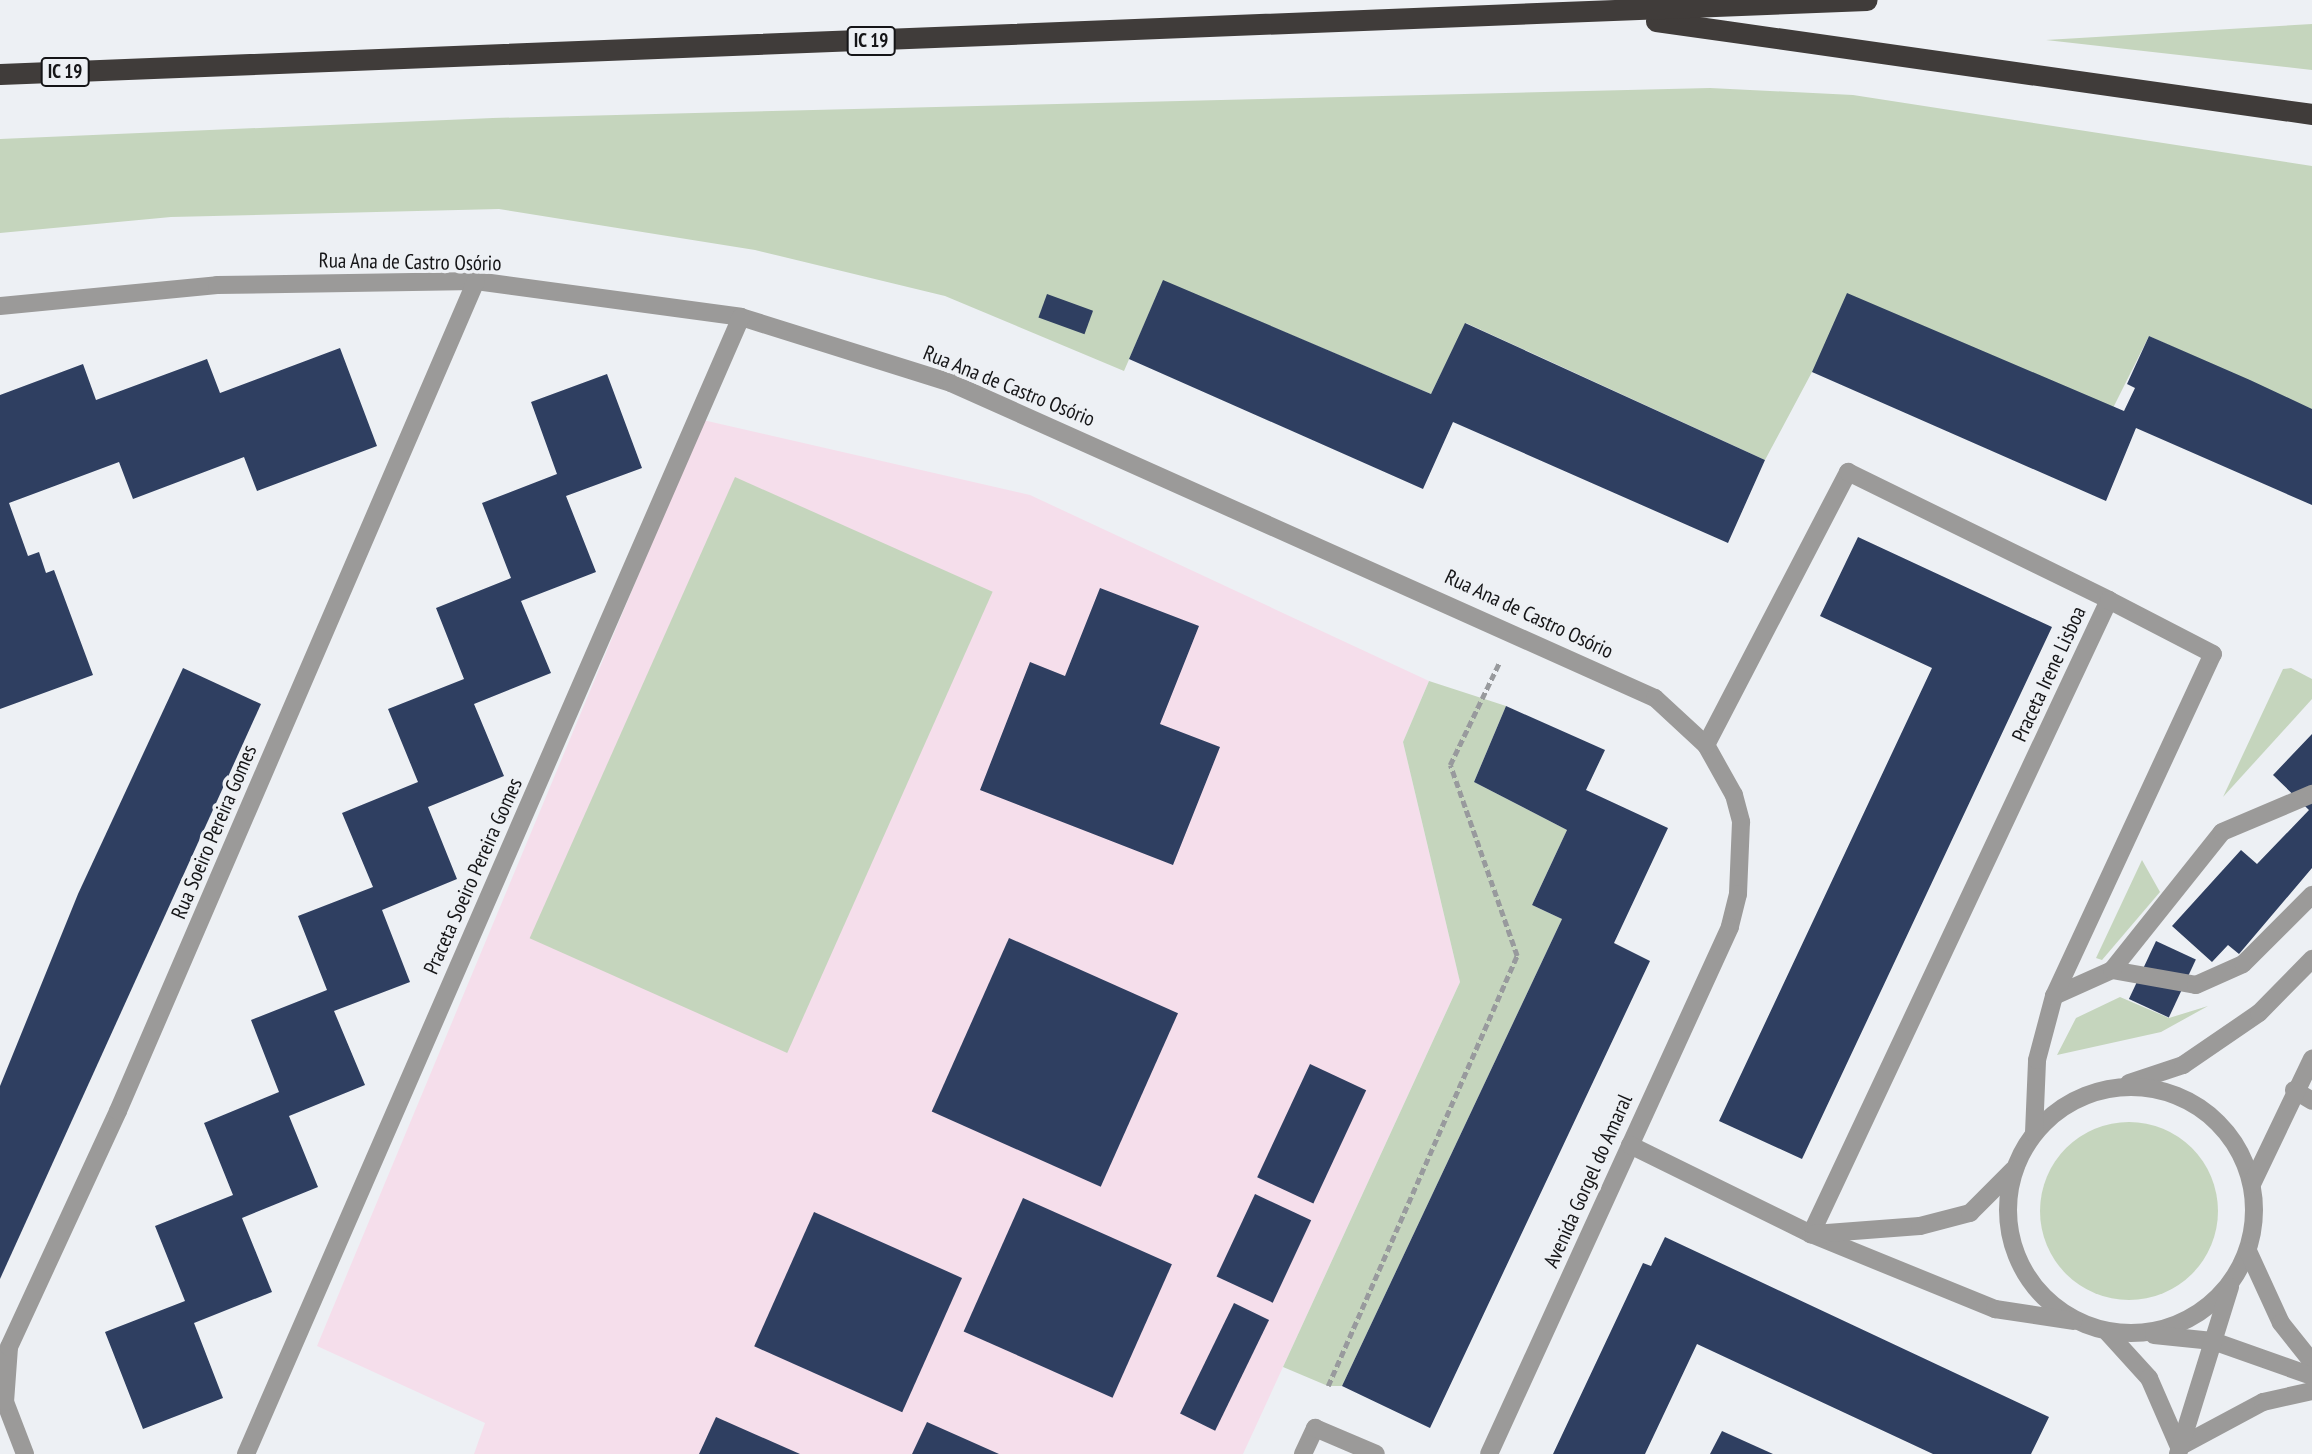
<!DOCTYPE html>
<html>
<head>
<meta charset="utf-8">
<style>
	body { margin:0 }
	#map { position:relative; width:2312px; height:1454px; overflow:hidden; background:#edf0f4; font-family:"PT Sans Narrow",sans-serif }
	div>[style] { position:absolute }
	.education>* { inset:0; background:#f5deeb }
	.green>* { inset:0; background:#c5d5bd; transform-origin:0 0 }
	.round { border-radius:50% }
	.building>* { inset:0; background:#2f3f61; transform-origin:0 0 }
	.path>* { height:4.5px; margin-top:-2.25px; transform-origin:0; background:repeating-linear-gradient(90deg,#989a9d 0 7px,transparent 0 10.5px) }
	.minor>* { height:18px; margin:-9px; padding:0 9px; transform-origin:9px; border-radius:9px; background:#9b9a99 }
	.minor>.ring { margin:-9px; padding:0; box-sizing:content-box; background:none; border:18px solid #9b9a99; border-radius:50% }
	.highway>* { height:21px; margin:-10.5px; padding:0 10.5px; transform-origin:10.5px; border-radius:10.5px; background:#403c3a }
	span { translate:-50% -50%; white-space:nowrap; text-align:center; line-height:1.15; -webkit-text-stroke:7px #edf0f4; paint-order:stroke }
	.shield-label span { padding:2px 5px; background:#edf0f4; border:2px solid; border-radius:5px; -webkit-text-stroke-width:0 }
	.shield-label { font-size:19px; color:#151517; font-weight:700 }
	.street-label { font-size:21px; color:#151517 }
</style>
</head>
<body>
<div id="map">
	<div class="education">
		<i style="clip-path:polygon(703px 420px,1030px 495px,1429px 681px,1403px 742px,1460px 982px,1243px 1454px,474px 1454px,485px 1423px,317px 1346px)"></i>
	</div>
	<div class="green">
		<i style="clip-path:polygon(2312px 24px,2312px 70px,2046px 40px)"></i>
		<i style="clip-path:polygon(1710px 88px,1853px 95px,2312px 166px,2312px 410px,2149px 336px,2113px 408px,1812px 372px,1765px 460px,1466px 323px,1431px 394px,1163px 281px,1124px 371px,945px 296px,755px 250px,499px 209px,171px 217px,0 233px,0 139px,493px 118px)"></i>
		<i style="left:735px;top:477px;width:282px;height:505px;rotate:24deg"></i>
		<i style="clip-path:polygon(2291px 668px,2312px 679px,2312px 699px,2223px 797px,2283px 669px)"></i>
		<i style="clip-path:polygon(1429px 681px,1506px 706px,1474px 782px,1567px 830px,1532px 905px,1562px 919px,1342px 1386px,1328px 1386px,1283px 1367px,1460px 982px,1403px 742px)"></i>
		<i style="clip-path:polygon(2142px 860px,2160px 892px,2102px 960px,2096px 958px)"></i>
		<i style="clip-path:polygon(2120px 997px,2169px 1018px,2208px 1006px,2161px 1032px,2057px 1055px,2076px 1018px)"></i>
		<i class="round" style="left:2040px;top:1122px;width:178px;height:178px"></i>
	</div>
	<div class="building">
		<i style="clip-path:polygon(1163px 280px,1431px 394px,1465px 323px,1765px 460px,1728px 543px,1453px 422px,1423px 489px,1129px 359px)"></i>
		<i style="clip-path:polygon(1847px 293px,2124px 411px,2135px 388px,2127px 384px,2149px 336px,2250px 380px,2312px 409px,2312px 505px,2136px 428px,2106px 501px,1812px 372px)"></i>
		<i style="left:1047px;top:294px;width:49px;height:25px;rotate:20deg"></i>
		<i style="clip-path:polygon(340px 348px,377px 446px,257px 491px,244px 457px,133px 499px,119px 462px,9px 503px,28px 556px,39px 552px,46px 573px,54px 570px,93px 675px,0 709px,0 395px,83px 364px,96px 400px,207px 359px,220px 393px)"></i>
		<i style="clip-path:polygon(607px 374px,642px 468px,566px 496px,596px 572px,521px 601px,551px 673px,474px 704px,504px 776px,428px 807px,457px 879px,382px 910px,410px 982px,334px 1011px,365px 1085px,289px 1116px,318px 1187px,242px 1218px,272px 1292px,194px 1323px,223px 1398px,143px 1429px,105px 1332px,185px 1301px,155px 1226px,233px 1195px,204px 1123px,279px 1092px,251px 1020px,327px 990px,298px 916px,373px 887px,342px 813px,418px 782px,388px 709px,464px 679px,436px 608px,511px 578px,482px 503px,557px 474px,531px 402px)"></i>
		<i style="clip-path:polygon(1858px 537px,2052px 627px,1802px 1159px,1719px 1121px,1932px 668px,1820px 616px)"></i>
		<i style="clip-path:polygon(1100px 588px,1199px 626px,1160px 724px,1220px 747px,1173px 865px,980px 790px,1030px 662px,1065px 676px)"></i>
		<i style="clip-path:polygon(183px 668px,261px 704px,0 1279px,0 1086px,78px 894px)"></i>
		<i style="clip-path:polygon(1506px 706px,1605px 750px,1586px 790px,1668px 828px,1614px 943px,1650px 961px,1430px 1428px,1342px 1386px,1562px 919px,1532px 905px,1567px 830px,1474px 782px)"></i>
		<i style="clip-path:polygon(2312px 734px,2312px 868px,2239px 954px,2228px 945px,2212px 962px,2172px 926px,2241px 850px,2257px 864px,2309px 810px,2273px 775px)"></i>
		<i style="left:1009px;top:938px;width:185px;height:190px;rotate:24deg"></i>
		<i style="left:2156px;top:941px;width:44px;height:64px;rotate:25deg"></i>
		<i style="left:1310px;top:1064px;width:62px;height:125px;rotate:25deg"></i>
		<i style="left:1255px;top:1194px;width:62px;height:91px;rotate:25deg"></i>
		<i style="left:1023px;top:1198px;width:163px;height:146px;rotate:24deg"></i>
		<i style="left:814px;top:1212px;width:162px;height:147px;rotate:24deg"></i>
		<i style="clip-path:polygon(1665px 1237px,2049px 1417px,2031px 1454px,1933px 1454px,1697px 1344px,1645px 1454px,1553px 1454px,1643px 1263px,1651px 1266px)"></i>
		<i style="left:1234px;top:1303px;width:39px;height:123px;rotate:26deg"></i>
		<i style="clip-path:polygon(716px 1417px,800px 1454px,699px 1454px)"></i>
		<i style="clip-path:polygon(927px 1422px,999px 1454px,912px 1454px)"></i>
		<i style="clip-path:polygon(1722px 1431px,1773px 1454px,1710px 1454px)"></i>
	</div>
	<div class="path">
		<i style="left:1328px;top:1386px;width:470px;rotate:-66.3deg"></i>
		<i style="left:1517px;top:956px;width:202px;rotate:-109.3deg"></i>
		<i style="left:1450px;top:765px;width:113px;rotate:-64.3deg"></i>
	</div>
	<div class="minor">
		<i style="left:0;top:306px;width:218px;rotate:-5.5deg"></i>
		<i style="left:217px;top:285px;width:259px;rotate:-0.9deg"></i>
		<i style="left:476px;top:281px;width:267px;rotate:7.7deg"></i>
		<i style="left:741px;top:317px;width:220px;rotate:17.4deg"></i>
		<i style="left:951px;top:383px;width:771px;rotate:24.11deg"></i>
		<i style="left:1655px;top:698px;width:69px;rotate:42.7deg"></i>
		<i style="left:1706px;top:745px;width:57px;rotate:60.8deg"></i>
		<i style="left:1734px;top:795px;width:28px;rotate:75deg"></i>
		<i style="left:1741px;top:822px;width:72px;rotate:92.4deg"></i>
		<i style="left:1738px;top:894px;width:34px;rotate:104deg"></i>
		<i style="left:1730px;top:927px;width:579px;rotate:114.57deg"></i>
		<i style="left:1706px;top:745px;width:308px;rotate:-62.5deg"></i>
		<i style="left:1848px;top:472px;width:291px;rotate:26.1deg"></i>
		<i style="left:2109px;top:600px;width:701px;rotate:115.18deg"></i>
		<i style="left:2112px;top:970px;width:85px;rotate:10.1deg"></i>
		<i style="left:2196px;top:985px;width:51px;rotate:-24.1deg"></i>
		<i style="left:2243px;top:964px;width:98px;rotate:-45deg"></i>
		<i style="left:2054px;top:996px;width:64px;rotate:-24.1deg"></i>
		<i style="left:2112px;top:970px;width:176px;rotate:-51.4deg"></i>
		<i style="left:2222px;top:832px;width:98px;rotate:-22.9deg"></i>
		<i style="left:2129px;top:1083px;width:57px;rotate:-18.4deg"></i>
		<i style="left:2183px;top:1065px;width:92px;rotate:-34.4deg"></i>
		<i style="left:2259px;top:1013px;width:76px;rotate:-45.5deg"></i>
		<i class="ring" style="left:2008px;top:1087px;width:228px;height:228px"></i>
		<i style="left:2294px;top:1090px;width:21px;rotate:31deg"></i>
		<i style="left:2034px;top:1133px;width:73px;rotate:-87.6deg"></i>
		<i style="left:2037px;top:1060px;width:66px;rotate:-75.1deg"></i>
		<i style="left:2054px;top:996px;width:377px;rotate:-65.1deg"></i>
		<i style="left:2213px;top:654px;width:117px;rotate:-152.6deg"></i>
		<i style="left:1630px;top:1145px;width:202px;rotate:26.2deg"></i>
		<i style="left:1811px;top:1234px;width:199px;rotate:22.2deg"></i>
		<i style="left:1995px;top:1309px;width:79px;rotate:8.7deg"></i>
		<i style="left:2252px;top:1184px;width:139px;rotate:-64.4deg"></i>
		<i style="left:1814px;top:1234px;width:106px;rotate:-4.3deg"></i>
		<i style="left:1920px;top:1226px;width:52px;rotate:-14.6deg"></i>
		<i style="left:1970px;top:1213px;width:61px;rotate:-45deg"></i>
		<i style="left:2248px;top:1251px;width:79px;rotate:65.4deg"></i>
		<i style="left:2281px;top:1323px;width:50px;rotate:51.5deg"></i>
		<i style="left:2108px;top:1333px;width:61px;rotate:47.7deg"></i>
		<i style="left:2149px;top:1378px;width:75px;rotate:66.5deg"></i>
		<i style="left:2154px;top:1335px;width:59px;rotate:5.8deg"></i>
		<i style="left:2213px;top:1341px;width:105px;rotate:19.5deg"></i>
		<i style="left:2179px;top:1447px;width:95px;rotate:-28.2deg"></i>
		<i style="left:2263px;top:1402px;width:50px;rotate:-12.7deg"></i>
		<i style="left:25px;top:1454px;width:56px;rotate:-111deg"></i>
		<i style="left:5px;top:1402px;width:55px;rotate:-85.8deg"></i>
		<i style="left:9px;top:1347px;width:260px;rotate:-65.2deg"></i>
		<i style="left:118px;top:1111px;width:904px;rotate:-66.67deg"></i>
		<i style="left:246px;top:1454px;width:1240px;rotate:-66.47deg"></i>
		<i style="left:1303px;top:1454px;width:29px;rotate:-65deg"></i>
		<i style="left:1315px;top:1428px;width:66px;rotate:23.1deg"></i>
		<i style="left:2178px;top:1454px;width:175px;rotate:-72.7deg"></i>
	</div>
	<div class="highway">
		<i style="left:1656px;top:21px;width:663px;rotate:8.07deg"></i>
		<i style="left:0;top:74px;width:1868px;rotate:-2.27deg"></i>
	</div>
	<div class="shield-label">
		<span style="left:871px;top:41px">IC 19</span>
		<span style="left:65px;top:72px">IC 19</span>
	</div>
	<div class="street-label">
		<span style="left:410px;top:262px;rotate:1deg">Rua Ana de Castro Osório</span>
		<span style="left:1009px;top:386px;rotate:22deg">Rua Ana de Castro Osório</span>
		<span style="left:1529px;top:614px;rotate:25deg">Rua Ana de Castro Osório</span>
		<span style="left:2049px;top:674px;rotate:-65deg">Praceta Irene Lisboa</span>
		<span style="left:214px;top:832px;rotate:-67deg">Rua Soeiro Pereira Gomes</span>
		<span style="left:473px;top:876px;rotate:-66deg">Praceta Soeiro Pereira Gomes</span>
		<span style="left:1588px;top:1181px;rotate:-66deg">Avenida Gorgel do Amaral</span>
	</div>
</div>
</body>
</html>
